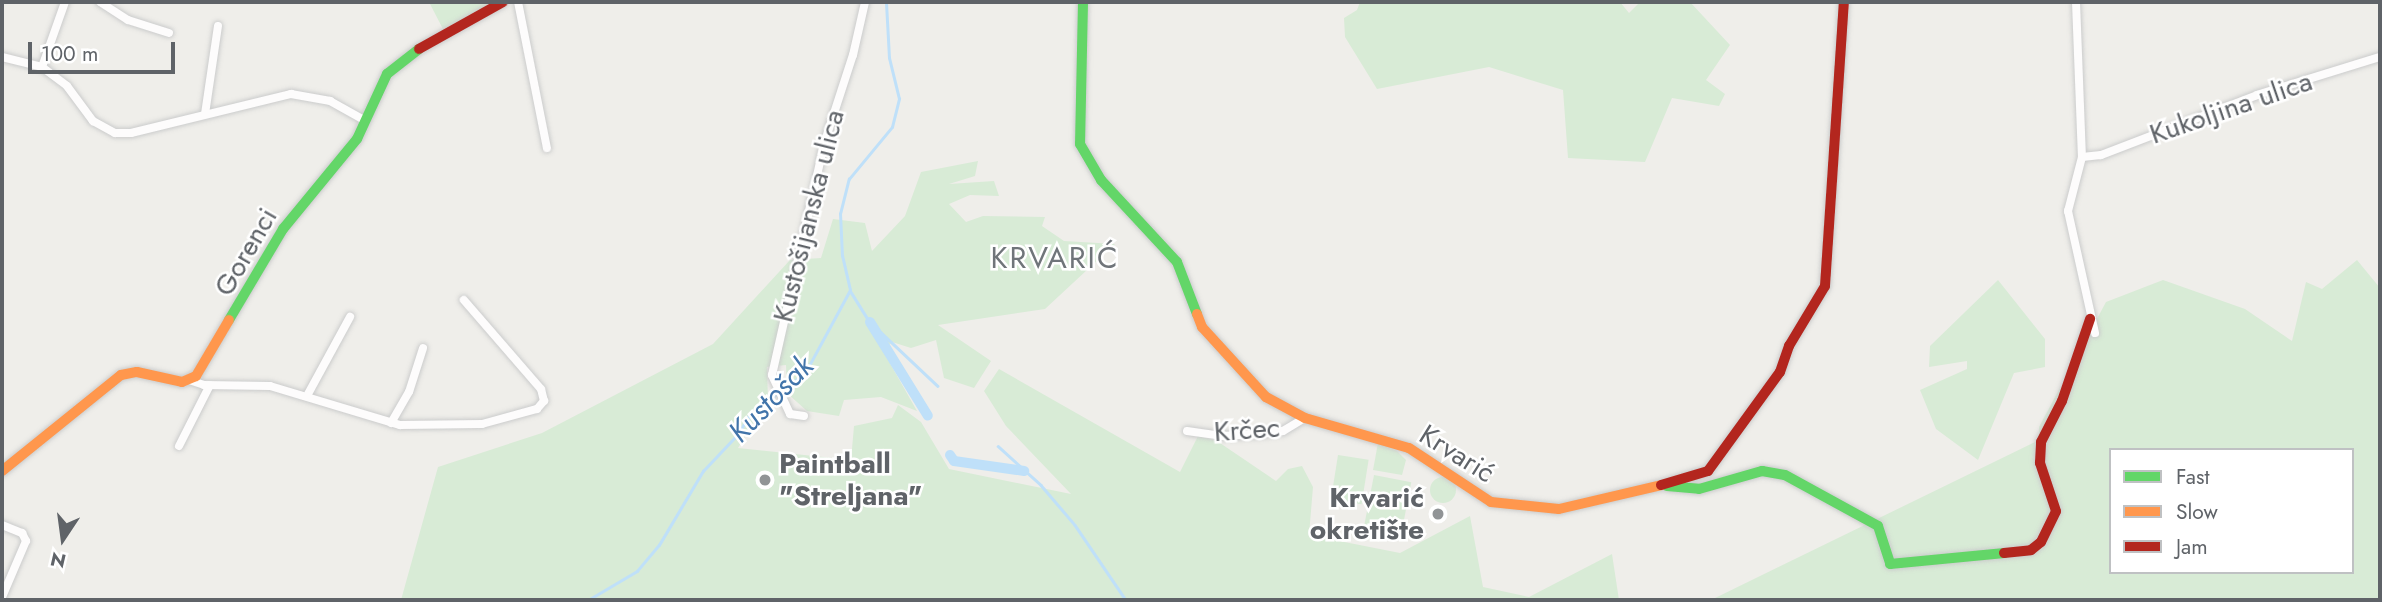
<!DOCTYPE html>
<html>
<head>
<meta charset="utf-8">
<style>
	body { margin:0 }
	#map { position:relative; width:2382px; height:602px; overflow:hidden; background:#efeeea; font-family:Jost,sans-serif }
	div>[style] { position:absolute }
	.green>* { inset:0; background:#d8ebd6; transform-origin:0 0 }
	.round { border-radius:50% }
	.stream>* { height:2.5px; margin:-1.25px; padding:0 1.25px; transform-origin:1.25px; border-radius:1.25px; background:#bfe0f9 }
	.canal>* { height:10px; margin:-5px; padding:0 5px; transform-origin:5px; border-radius:5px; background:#bfe0f9 }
	.roads { filter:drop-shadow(0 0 2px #cbcccc) drop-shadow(0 0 2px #cbcccc) }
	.street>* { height:8px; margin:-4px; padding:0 4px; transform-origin:4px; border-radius:4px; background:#fdfcfc }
	.fast>* { height:10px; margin:-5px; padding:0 5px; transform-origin:5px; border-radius:5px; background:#63d668 }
	.slow>* { height:10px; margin:-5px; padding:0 5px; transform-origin:5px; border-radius:5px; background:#ff974d }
	.jam>* { height:10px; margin:-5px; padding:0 5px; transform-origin:5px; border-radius:5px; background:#b3261e }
	.dots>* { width:19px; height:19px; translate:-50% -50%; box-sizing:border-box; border:4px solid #fff; border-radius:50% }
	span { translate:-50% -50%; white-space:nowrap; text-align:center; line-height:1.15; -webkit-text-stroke:5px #fff; paint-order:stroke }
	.street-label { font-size:28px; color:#5f6368 }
	.poi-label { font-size:28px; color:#5f6368; font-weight:700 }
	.left { translate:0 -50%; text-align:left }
	.right { translate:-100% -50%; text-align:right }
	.neighbourhood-label { font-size:30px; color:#70757a; letter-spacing:2px }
	.water-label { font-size:30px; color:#4174aa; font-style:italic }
	.frame { position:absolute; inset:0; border:4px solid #5f6368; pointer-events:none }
	.legend { position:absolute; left:2109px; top:448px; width:245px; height:126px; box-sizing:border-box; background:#fff; border:2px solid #bfc1c3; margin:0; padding:9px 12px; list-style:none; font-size:21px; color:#5f6368 }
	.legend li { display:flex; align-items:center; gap:14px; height:35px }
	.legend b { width:35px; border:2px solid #bfc1c3 }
	.north { position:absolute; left:28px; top:504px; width:70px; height:70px; -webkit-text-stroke:5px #fff; paint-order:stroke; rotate:193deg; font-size:19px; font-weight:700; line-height:28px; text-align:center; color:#5f6368 }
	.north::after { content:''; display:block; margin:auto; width:24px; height:32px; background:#5f6368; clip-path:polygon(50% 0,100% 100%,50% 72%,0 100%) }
	.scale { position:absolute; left:28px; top:42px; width:147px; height:32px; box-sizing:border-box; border:4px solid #5f6368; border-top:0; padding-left:9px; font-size:21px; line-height:24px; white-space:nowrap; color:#5f6368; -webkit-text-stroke:5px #fff; paint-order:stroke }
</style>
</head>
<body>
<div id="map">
	<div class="green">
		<i style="clip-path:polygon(429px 2px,492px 2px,444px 31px)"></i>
		<i style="clip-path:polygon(1360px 2px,1620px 2px,1629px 13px,1640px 2px,1690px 2px,1730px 45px,1706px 80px,1725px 94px,1719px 106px,1672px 98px,1645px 162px,1568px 158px,1563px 90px,1489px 67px,1377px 89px,1345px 37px,1344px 18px,1357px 10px)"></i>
		<i style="clip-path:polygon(978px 161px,975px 176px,949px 184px,994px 181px,999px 196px,970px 195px,949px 204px,966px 222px,983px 216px,1045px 217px,1042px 226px,1064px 241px,1115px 244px,1045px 309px,938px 325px,991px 361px,974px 388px,944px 378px,936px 340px,911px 348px,892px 342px,883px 351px,917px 411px,881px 397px,844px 400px,839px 416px,807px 411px,787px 393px,786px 365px,767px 367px,768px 401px,738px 448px,851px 460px,854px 426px,892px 418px,898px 405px,921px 422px,949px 469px,1071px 494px,1006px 426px,984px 391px,999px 369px,1180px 472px,1198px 436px,1217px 441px,1276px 481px,1288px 469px,1302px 466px,1313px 487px,1309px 535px,1400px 553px,1470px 516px,1483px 587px,1529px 597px,1612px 554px,1619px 600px,401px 600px,438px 467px,542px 433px,713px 344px,790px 260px,821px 258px,833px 219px,865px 223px,872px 251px,905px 216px,921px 172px)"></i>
		<i style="clip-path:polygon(evenodd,2357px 260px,2380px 288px,2380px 600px,1711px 600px,2039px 440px,2039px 427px,2106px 302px,2163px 280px,2245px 309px,2292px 341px,2306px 282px,2322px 289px,2357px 260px,2111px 450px,2352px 450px,2352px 572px,2111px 572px,2111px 450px)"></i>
		<i style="clip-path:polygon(1998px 280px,2045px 339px,2045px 367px,2014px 373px,1978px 460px,1936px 429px,1920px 390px,1967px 369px,1967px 361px,1929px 367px,1930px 346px)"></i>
		<i style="clip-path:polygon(1378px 443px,1397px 451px,1406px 460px,1402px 475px,1373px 470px)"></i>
		<i style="left:1338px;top:455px;width:31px;height:45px;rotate:9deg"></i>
		<i style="left:1374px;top:475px;width:38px;height:57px;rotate:11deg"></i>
		<i class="round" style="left:1430px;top:477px;width:26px;height:26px"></i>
	</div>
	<div class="stream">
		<i style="left:851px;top:292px;width:36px;rotate:58deg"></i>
		<i style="left:870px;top:322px;width:93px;rotate:43.3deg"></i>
		<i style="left:998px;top:446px;width:58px;rotate:42.2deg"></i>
		<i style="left:1041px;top:485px;width:52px;rotate:49.6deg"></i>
		<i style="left:1075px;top:525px;width:91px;rotate:55.8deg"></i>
		<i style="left:588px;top:600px;width:57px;rotate:-30.6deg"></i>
		<i style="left:637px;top:571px;width:34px;rotate:-50deg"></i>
		<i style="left:659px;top:545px;width:86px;rotate:-59.3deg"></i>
		<i style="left:703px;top:471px;width:51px;rotate:-46.6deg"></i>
		<i style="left:738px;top:434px;width:23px;rotate:-59deg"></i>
		<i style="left:750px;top:414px;width:69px;rotate:-36.7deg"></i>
		<i style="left:805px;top:373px;width:94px;rotate:-61.5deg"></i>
		<i style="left:850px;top:290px;width:35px;rotate:-103deg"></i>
		<i style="left:842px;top:256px;width:42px;rotate:-92.7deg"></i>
		<i style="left:840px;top:214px;width:36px;rotate:-76deg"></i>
		<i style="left:849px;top:179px;width:67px;rotate:-50.4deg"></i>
		<i style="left:892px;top:127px;width:29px;rotate:-76deg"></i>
		<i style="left:899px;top:99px;width:42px;rotate:-103.7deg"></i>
		<i style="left:889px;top:58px;width:56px;rotate:-93.1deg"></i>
	</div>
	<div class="canal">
		<i style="left:870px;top:322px;width:110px;rotate:58.3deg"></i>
		<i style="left:950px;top:455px;width:7px;rotate:56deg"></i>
		<i style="left:954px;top:461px;width:71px;rotate:8.1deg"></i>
	</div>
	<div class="roads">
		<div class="street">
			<i style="left:100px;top:2px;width:33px;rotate:33deg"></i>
			<i style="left:128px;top:20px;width:43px;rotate:17.6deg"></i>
			<i style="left:518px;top:2px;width:149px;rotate:78.8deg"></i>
			<i style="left:2076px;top:2px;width:155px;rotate:87.8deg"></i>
			<i style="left:2082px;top:157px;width:56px;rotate:104.5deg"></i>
			<i style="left:2068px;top:211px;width:125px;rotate:77.5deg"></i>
			<i style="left:2px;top:57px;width:41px;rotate:14deg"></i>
			<i style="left:42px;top:67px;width:31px;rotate:37deg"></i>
			<i style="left:67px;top:86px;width:44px;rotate:53.4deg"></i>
			<i style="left:93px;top:121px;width:25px;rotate:29deg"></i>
			<i style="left:115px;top:133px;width:16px"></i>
			<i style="left:131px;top:133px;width:165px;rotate:-13.7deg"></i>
			<i style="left:291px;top:94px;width:40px;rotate:10deg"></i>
			<i style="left:330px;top:101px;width:41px;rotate:29.1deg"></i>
			<i style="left:42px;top:67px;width:69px;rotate:-70.5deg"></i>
			<i style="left:205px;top:114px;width:89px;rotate:-81.6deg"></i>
			<i style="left:2082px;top:157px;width:19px;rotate:-6deg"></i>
			<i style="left:2101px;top:155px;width:167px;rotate:-21deg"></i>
			<i style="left:2257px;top:95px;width:129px;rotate:-17.2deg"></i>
			<i style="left:189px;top:380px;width:16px;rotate:18deg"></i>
			<i style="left:204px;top:385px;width:66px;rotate:0.9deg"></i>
			<i style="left:270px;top:386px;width:136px;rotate:16.7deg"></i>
			<i style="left:400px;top:425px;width:82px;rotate:-0.7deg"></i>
			<i style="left:482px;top:424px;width:57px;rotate:-15.3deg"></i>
			<i style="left:537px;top:409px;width:11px;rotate:-49deg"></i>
			<i style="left:544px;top:401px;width:12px;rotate:-104deg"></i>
			<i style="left:541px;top:389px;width:118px;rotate:-130.9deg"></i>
			<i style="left:308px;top:394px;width:88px;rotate:-61.4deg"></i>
			<i style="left:804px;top:416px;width:14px;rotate:-172deg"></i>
			<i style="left:790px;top:414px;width:43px;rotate:-114.8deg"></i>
			<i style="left:772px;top:375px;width:237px;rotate:-77.3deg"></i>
			<i style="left:824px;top:144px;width:94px;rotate:-72deg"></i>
			<i style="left:853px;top:55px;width:54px;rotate:-77.2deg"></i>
			<i style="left:391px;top:423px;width:36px;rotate:-60deg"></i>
			<i style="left:409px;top:392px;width:46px;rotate:-72.3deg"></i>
			<i style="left:1187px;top:431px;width:35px;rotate:8deg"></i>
			<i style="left:1222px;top:436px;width:37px;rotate:-3deg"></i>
			<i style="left:1259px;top:434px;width:24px;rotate:-7deg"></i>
			<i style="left:1283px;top:431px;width:26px;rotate:-31deg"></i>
			<i style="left:179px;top:446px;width:68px;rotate:-63.1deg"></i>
			<i style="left:2px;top:525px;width:22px;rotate:22deg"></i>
			<i style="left:22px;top:533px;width:9px;rotate:63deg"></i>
			<i style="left:26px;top:541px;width:61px;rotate:113.2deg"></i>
		</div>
		<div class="fast">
			<i style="left:1083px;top:2px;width:142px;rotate:91.2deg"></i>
			<i style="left:1080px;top:144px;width:42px;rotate:59.7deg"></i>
			<i style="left:1101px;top:180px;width:112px;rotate:47.2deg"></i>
			<i style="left:1177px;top:262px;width:56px;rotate:69deg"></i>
			<i style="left:229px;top:320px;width:106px;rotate:-59.3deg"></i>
			<i style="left:283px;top:229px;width:117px;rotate:-50.6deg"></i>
			<i style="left:357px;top:139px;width:72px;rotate:-65.2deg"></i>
			<i style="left:387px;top:74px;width:41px;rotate:-38deg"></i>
			<i style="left:1667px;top:486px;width:32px;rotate:5deg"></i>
			<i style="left:1699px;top:489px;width:66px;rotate:-15.9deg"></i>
			<i style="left:1762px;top:471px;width:23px;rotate:10deg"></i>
			<i style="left:1785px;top:475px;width:106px;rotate:28.7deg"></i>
			<i style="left:1878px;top:526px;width:40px;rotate:72deg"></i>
			<i style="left:1890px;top:564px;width:115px;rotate:-5.5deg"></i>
		</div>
		<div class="slow">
			<i style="left:1197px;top:314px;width:14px;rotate:69deg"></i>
			<i style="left:1202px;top:327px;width:95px;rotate:47.6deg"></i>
			<i style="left:1266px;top:397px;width:44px;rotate:28.3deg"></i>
			<i style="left:1305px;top:418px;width:108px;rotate:16.1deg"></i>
			<i style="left:1409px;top:448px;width:98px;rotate:33.4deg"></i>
			<i style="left:1491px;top:502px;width:68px;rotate:5.9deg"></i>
			<i style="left:1559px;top:509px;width:105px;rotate:-13.2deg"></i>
			<i style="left:2px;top:471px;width:153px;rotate:-38.9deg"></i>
			<i style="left:121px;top:375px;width:16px;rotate:-11deg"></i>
			<i style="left:137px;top:372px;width:46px;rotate:12.5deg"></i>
			<i style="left:182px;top:382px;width:15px;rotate:-23deg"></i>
			<i style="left:196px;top:376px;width:65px;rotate:-59.5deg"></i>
		</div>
		<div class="jam">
			<i style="left:419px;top:49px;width:96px;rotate:-29.2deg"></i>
			<i style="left:1661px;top:485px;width:49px;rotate:-16.6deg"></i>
			<i style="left:1708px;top:471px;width:122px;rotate:-54deg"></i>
			<i style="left:1780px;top:372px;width:28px;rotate:-71deg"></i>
			<i style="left:1789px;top:346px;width:70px;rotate:-59deg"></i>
			<i style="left:1825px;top:286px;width:285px;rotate:-86.2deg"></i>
			<i style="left:2004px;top:553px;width:27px;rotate:-6deg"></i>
			<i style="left:2031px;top:550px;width:13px;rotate:-39deg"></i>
			<i style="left:2041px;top:542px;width:34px;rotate:-64deg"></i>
			<i style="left:2056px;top:511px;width:51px;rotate:-108.4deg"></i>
			<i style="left:2040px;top:463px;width:21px;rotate:-87deg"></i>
			<i style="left:2041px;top:442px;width:46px;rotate:-62.9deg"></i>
			<i style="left:2062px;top:401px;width:87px;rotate:-71.1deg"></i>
		</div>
	</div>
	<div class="dots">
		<i style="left:765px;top:480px;background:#919496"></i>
		<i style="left:1438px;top:514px;background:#919496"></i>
	</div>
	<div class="street-label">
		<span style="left:2231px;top:108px;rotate:-19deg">Kukoljina ulica</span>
		<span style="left:809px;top:216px;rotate:-76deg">Kustošijanska ulica</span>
		<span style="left:246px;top:252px;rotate:-60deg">Gorenci</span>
		<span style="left:1247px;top:430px;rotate:-4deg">Krčec</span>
		<span style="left:1457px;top:454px;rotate:32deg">Krvarić</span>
	</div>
	<div class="poi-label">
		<span class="left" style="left:779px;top:480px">Paintball<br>"Streljana"</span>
		<span class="right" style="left:1424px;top:514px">Krvarić<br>okretište</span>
	</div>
	<div class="neighbourhood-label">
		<span style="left:1055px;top:258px">KRVARIĆ</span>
	</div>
	<div class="water-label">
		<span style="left:771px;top:399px;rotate:-46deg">Kustošak</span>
	</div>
	<div class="frame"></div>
	<ul class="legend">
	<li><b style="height:9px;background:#63d668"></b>Fast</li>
	<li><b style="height:9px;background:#ff974d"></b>Slow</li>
	<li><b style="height:9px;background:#b3261e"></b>Jam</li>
	</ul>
	<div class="north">N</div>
	<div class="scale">100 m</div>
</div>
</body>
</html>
